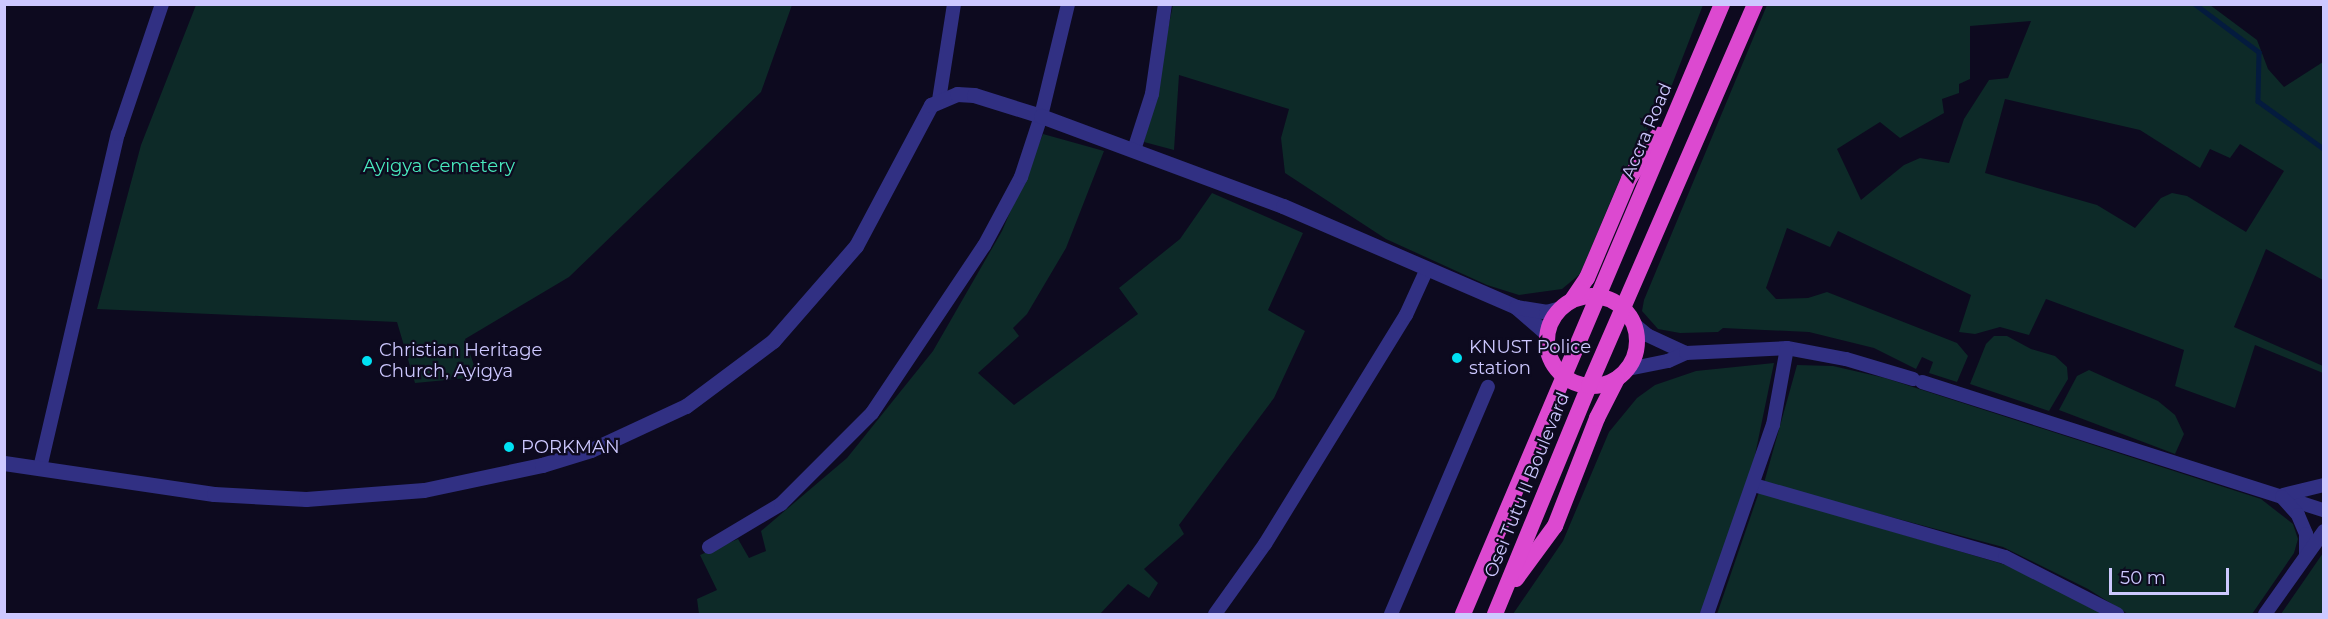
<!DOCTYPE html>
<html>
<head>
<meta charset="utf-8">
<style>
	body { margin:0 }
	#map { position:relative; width:2328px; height:619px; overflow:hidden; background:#0d0a1f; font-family:Montserrat,sans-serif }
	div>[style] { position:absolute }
	.green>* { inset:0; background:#0d2a28 }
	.stream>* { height:4.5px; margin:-2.25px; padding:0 2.25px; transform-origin:2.25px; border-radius:2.25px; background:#041b3e }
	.minor>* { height:14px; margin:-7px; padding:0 7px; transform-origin:7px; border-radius:7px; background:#313083 }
	.tertiary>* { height:15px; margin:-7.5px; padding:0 7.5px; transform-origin:7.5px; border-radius:7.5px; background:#313083 }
	.trunk>* { height:16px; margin:-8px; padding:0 8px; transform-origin:8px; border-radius:8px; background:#dc49d0 }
	.trunk>.ring { margin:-8px; padding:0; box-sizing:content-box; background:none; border:16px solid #dc49d0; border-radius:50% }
	.dots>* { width:16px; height:16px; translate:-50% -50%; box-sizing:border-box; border:3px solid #0d0a1f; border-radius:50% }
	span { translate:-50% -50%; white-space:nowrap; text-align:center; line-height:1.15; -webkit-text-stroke:4.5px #0d0a1f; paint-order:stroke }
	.street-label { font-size:18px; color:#cdc8ff }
	.park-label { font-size:18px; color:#49eabe }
	.poi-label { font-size:18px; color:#cdc8ff }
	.left { translate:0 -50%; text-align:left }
	.frame { position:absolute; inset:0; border:6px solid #cdc8ff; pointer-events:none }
	.scale { position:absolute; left:2109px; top:568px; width:120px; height:27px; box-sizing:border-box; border:3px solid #cdc8ff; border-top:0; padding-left:8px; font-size:18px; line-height:21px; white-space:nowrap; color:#cdc8ff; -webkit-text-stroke:4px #0d0a1f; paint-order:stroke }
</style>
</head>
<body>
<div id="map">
	<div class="green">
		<i style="clip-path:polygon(196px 5px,196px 4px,792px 5px,761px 92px,569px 277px,465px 339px,478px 377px,415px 383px,397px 322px,97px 309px,141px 145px)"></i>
		<i style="clip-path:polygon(1173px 5px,1703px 5px,1670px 90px,1620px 179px,1580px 274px,1562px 289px,1519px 295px,1487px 285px,1386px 239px,1285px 173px,1281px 138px,1289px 109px,1179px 75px,1174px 150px,1144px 142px)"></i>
		<i style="clip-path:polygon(evenodd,1767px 5px,2210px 5px,2257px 40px,2268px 69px,2284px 87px,2323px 62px,2323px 280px,2266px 249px,2234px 327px,2323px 366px,2323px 373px,2255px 345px,2235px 408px,2175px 386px,2184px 350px,2046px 299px,2029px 335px,2000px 327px,1975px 334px,1959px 332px,1971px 295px,1838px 231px,1830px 247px,1787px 228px,1766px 288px,1776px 299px,1808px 298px,1827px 292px,1957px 343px,1968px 356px,1957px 382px,1929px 373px,1933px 362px,1922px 357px,1916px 369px,1874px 348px,1809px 332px,1723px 328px,1718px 332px,1680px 333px,1658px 329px,1642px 311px,1644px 300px,1767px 5px,2031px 21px,2008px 78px,1989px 80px,1964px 119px,1949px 163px,1920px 158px,1904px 165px,1861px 200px,1837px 149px,1880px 122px,1900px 138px,1944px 113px,1942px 99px,1959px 93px,1959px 84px,1970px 79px,1970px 26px,2031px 21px,1767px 5px,2005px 99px,2140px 130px,2200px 168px,2210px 149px,2230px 158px,2240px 144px,2284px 171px,2246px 232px,2187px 196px,2172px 193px,2161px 198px,2135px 228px,2097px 205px,1985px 173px,2005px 99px)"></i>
		<i style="clip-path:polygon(1043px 134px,1104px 151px,1066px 248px,1027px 314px,1013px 328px,1019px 336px,978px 373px,1014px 405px,1138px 314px,1119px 288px,1180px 239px,1212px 193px,1303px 233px,1268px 310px,1305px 331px,1274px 398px,1179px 525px,1184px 534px,1144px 569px,1158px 583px,1149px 598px,1128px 584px,1100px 614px,699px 614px,697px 599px,717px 590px,700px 555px,738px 539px,749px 558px,766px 551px,761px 531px,847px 458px,933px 351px,1002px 231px)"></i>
		<i style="clip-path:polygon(1994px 336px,2007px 336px,2031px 349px,2055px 356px,2067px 367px,2068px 379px,2049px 411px,1970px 384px,1986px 344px)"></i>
		<i style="clip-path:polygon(1774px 363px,1748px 489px,1701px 614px,1513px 614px,1563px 541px,1609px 432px,1637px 398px,1655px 385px,1696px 371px)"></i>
		<i style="clip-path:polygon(1797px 365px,1833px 366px,1885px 378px,2261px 499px,2293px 524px,2298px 539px,2294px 553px,2252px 614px,2128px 614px,2088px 589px,2003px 547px,1764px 483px)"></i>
		<i style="clip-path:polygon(2089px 370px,2158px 401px,2175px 415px,2184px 434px,2175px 454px,2059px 410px,2077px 376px)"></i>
		<i style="clip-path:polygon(1759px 492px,2006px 565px,2107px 614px,1717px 614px)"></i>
		<i style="clip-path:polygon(2323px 553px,2323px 614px,2281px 614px)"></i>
	</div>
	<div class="stream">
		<i style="left:2195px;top:4px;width:80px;rotate:36.9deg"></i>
		<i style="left:2259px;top:52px;width:49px;rotate:91.2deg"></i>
		<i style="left:2258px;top:101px;width:82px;rotate:36deg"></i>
	</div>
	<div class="minor">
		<i style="left:939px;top:100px;width:97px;rotate:-81.1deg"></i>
		<i style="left:1134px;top:150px;width:59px;rotate:-72.2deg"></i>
		<i style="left:1152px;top:94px;width:91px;rotate:-81.8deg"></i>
		<i style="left:1634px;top:324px;width:17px;rotate:40deg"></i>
		<i style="left:1647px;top:335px;width:43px;rotate:24.8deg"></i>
		<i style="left:1628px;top:369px;width:41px;rotate:-11.3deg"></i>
		<i style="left:1668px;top:361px;width:20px;rotate:-24deg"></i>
		<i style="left:1686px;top:353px;width:101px;rotate:-2.8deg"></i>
		<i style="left:1787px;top:348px;width:60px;rotate:10.6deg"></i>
		<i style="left:1846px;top:359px;width:70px;rotate:16.6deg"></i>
		<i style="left:1922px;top:382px;width:422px;rotate:17.7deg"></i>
		<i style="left:40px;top:468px;width:343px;rotate:-76.9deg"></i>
		<i style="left:118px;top:134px;width:137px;rotate:-71.3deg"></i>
		<i style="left:1754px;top:485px;width:261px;rotate:16deg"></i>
		<i style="left:2005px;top:557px;width:126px;rotate:27deg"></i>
		<i style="left:2283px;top:495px;width:42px;rotate:-13.7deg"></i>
		<i style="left:2282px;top:497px;width:24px;rotate:48deg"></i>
		<i style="left:2298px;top:515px;width:21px;rotate:67deg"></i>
		<i style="left:2306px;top:534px;width:21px;rotate:90deg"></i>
		<i style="left:709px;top:547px;width:84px;rotate:-30.8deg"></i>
		<i style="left:781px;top:504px;width:129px;rotate:-45deg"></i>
		<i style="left:872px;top:413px;width:201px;rotate:-56.2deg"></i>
		<i style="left:984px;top:246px;width:78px;rotate:-61.8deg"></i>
		<i style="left:1021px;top:177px;width:64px;rotate:-71.8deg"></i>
		<i style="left:1041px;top:116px;width:115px;rotate:-76.4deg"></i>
		<i style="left:1215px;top:614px;width:86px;rotate:-54.5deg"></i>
		<i style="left:1265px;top:544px;width:269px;rotate:-58.4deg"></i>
		<i style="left:1406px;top:315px;width:48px;rotate:-65.6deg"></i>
		<i style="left:1391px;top:614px;width:247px;rotate:-66.9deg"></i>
		<i style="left:1707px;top:614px;width:200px;rotate:-70.8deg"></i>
		<i style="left:1773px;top:425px;width:78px;rotate:-79.7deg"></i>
		<i style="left:2265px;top:614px;width:102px;rotate:-54.6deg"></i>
	</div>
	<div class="tertiary">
		<i style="left:1516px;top:307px;width:41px;rotate:41.1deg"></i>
		<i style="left:4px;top:463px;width:212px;rotate:8.4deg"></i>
		<i style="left:214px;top:494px;width:92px;rotate:3.1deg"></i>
		<i style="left:306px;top:499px;width:118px;rotate:-4.4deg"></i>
		<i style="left:424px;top:490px;width:121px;rotate:-12deg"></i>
		<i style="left:542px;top:465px;width:51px;rotate:-17deg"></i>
		<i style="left:591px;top:450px;width:105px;rotate:-24.9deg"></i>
		<i style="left:686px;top:406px;width:109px;rotate:-36.8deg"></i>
		<i style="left:773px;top:341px;width:126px;rotate:-48.9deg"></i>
		<i style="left:856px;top:246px;width:160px;rotate:-62deg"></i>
		<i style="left:931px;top:105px;width:28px;rotate:-23deg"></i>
		<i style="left:957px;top:94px;width:17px;rotate:3deg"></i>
		<i style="left:974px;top:95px;width:70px;rotate:17.4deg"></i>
		<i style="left:1041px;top:116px;width:258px;rotate:20.4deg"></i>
		<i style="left:1283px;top:206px;width:254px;rotate:23.4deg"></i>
		<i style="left:1516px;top:307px;width:30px;rotate:9deg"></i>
		<i style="left:1546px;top:312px;width:16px;rotate:-15deg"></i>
	</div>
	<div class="trunk">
		<i class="ring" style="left:1547px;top:296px;width:74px;height:74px"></i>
		<i style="left:1572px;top:300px;width:27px;rotate:-56deg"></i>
		<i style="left:1587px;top:278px;width:108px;rotate:-67deg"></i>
		<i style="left:1629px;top:179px;width:53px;rotate:-56.6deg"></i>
		<i style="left:1516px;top:579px;width:66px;rotate:-53.7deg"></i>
		<i style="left:1555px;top:526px;width:116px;rotate:-68.7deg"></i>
		<i style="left:1597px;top:418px;width:44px;rotate:-62.9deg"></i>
		<i style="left:1463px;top:614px;width:663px;rotate:-66.99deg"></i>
		<i style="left:1495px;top:614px;width:247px;rotate:-67.6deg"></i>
		<i style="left:1589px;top:386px;width:417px;rotate:-66.5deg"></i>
	</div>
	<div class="dots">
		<i style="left:1457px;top:358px;background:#00e1f3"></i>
		<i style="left:367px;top:361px;background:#00e1f3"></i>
		<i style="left:509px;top:447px;background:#00e1f3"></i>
	</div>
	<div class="street-label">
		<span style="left:1647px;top:131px;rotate:-67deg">Accra Road</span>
		<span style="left:1527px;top:485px;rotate:-68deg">Osei Tutu II Boulevard</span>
	</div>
	<div class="park-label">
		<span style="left:439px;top:166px">Ayigya Cemetery</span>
	</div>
	<div class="poi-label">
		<span class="left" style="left:1469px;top:358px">KNUST Police<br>station</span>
		<span class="left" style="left:379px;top:361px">Christian Heritage<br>Church, Ayigya</span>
		<span class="left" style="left:521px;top:447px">PORKMAN</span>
	</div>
	<div class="frame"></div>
	<div class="scale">50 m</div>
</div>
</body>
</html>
